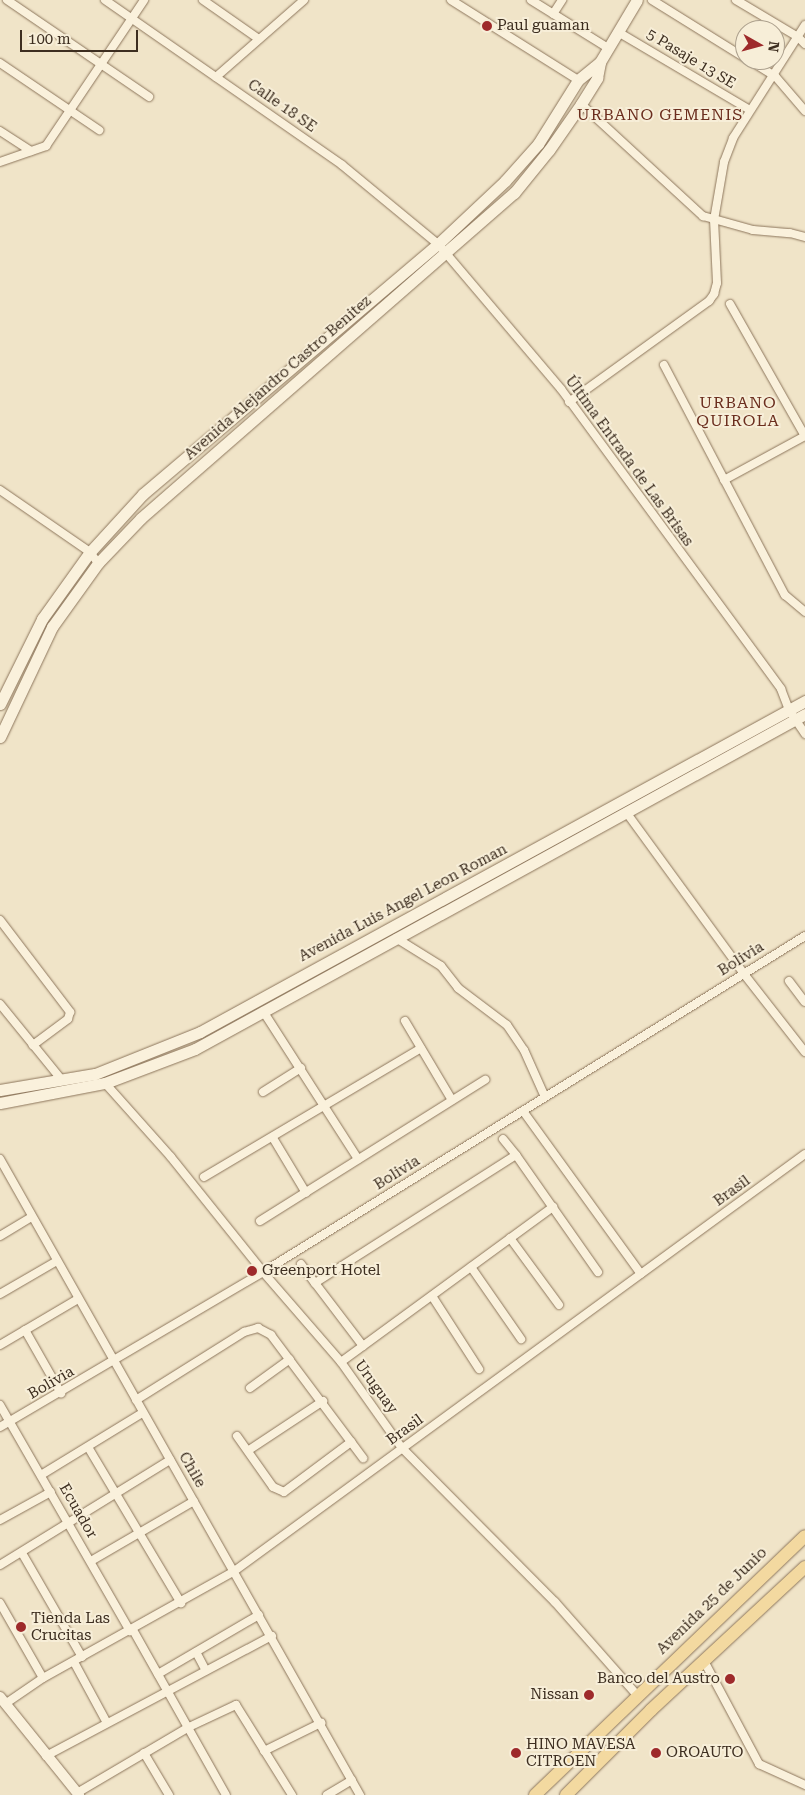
<!DOCTYPE html>
<html>
<head>
<meta charset="utf-8">
<style>
	body { margin:0 }
	#map { position:relative; width:805px; height:1795px; overflow:hidden; background:#f0e4c8; font-family:"Roboto Serif",serif }
	div>[style] { position:absolute }
	.roads { filter:drop-shadow(0 0 1px #8d765c) drop-shadow(0 0 1px #8d765c) }
	.minor>* { height:8px; margin:-4px; padding:0 4px; transform-origin:4px; border-radius:4px; background:#faf1dc }
	.tertiary>* { height:10px; margin:-5px; padding:0 5px; transform-origin:5px; border-radius:5px; background:#faf1dc }
	.secondary>* { height:11px; margin:-5.5px; padding:0 5.5px; transform-origin:5.5px; border-radius:5.5px; background:#faf1dc }
	.primary>* { height:12px; margin:-6px; padding:0 6px; transform-origin:6px; border-radius:6px; background:#f3d9a0 }
	.dots>* { width:14px; height:14px; translate:-50% -50%; box-sizing:border-box; border:2px solid #f7eed8; border-radius:50% }
	span { translate:-50% -50%; white-space:nowrap; text-align:center; line-height:1.15; -webkit-text-stroke:4px #f7eed8; paint-order:stroke }
	.poi-label { font-size:15px; color:#3d2e20 }
	.left { translate:0 -50%; text-align:left }
	.right { translate:-100% -50%; text-align:right }
	.street-label { font-size:15px; color:#3d2e20 }
	.neighbourhood-label { font-size:16px; color:#6b2e1e; letter-spacing:1px }
	.north { position:absolute; left:735px; top:20px; width:50px; height:50px; box-sizing:border-box; background:#f7eed8; border:1px solid #ada18e; border-radius:50%; rotate:97deg; font-size:14px; font-weight:700; line-height:20px; text-align:center; color:#3d2e20 }
	.north::after { content:''; display:block; margin:auto; width:18px; height:22px; background:#9e2a2b; clip-path:polygon(50% 0,100% 100%,50% 72%,0 100%) }
	.scale { position:absolute; left:20px; top:30px; width:118px; height:22px; box-sizing:border-box; border:2px solid #3d2e20; border-top:0; padding-left:6px; font-size:15px; line-height:18px; white-space:nowrap; color:#3d2e20; -webkit-text-stroke:4px #f7eed8; paint-order:stroke }
</style>
</head>
<body>
<div id="map">
	<div class="roads">
		<div class="minor">
			<i style="left:7px;top:0;width:172px;rotate:34.3deg"></i>
			<i style="left:105px;top:0;width:289px;rotate:34.8deg"></i>
			<i style="left:342px;top:165px;width:124px;rotate:39.5deg"></i>
			<i style="left:438px;top:244px;width:190px;rotate:49.7deg"></i>
			<i style="left:561px;top:389px;width:372px;rotate:53.7deg"></i>
			<i style="left:781px;top:689px;width:22px;rotate:69deg"></i>
			<i style="left:789px;top:710px;width:29px;rotate:56deg"></i>
			<i style="left:203px;top:0;width:68px;rotate:34.9deg"></i>
			<i style="left:451px;top:0;width:150px;rotate:32.2deg"></i>
			<i style="left:531px;top:0;width:91px;rotate:31.9deg"></i>
			<i style="left:652px;top:0;width:110px;rotate:31.9deg"></i>
			<i style="left:736px;top:0;width:72px;rotate:30.8deg"></i>
			<i style="left:798px;top:37px;width:10px;rotate:45deg"></i>
			<i style="left:553px;top:14px;width:17px;rotate:-57deg"></i>
			<i style="left:618px;top:32px;width:153px;rotate:30.6deg"></i>
			<i style="left:749px;top:60px;width:31px;rotate:32deg"></i>
			<i style="left:775px;top:76px;width:46px;rotate:49.4deg"></i>
			<i style="left:0;top:63px;width:120px;rotate:34.1deg"></i>
			<i style="left:216px;top:77px;width:117px;rotate:-41.2deg"></i>
			<i style="left:581px;top:104px;width:166px;rotate:42.6deg"></i>
			<i style="left:703px;top:216px;width:52px;rotate:15.6deg"></i>
			<i style="left:753px;top:230px;width:37px;rotate:5deg"></i>
			<i style="left:790px;top:233px;width:16px;rotate:15deg"></i>
			<i style="left:0;top:131px;width:37px;rotate:33deg"></i>
			<i style="left:0;top:162px;width:49px;rotate:-19.2deg"></i>
			<i style="left:46px;top:146px;width:176px;rotate:-56.1deg"></i>
			<i style="left:730px;top:304px;width:152px;rotate:60.4deg"></i>
			<i style="left:664px;top:365px;width:260px;rotate:62.3deg"></i>
			<i style="left:785px;top:595px;width:26px;rotate:40deg"></i>
			<i style="left:569px;top:402px;width:173px;rotate:-35.8deg"></i>
			<i style="left:709px;top:301px;width:9px;rotate:-54deg"></i>
			<i style="left:714px;top:294px;width:11px;rotate:-75deg"></i>
			<i style="left:717px;top:283px;width:63px;rotate:-92.7deg"></i>
			<i style="left:714px;top:220px;width:59px;rotate:-80.2deg"></i>
			<i style="left:724px;top:162px;width:26px;rotate:-69deg"></i>
			<i style="left:733px;top:138px;width:134px;rotate:-57.5deg"></i>
			<i style="left:724px;top:480px;width:92px;rotate:-28.5deg"></i>
			<i style="left:0;top:490px;width:109px;rotate:34.6deg"></i>
			<i style="left:90px;top:552px;width:14px;rotate:54deg"></i>
			<i style="left:626px;top:812px;width:200px;rotate:53.9deg"></i>
			<i style="left:744px;top:974px;width:99px;rotate:52deg"></i>
			<i style="left:0;top:920px;width:116px;rotate:52.7deg"></i>
			<i style="left:70px;top:1012px;width:7px;rotate:106deg"></i>
			<i style="left:68px;top:1019px;width:44px;rotate:143.4deg"></i>
			<i style="left:396px;top:938px;width:53px;rotate:31.9deg"></i>
			<i style="left:441px;top:966px;width:28px;rotate:52deg"></i>
			<i style="left:458px;top:988px;width:61px;rotate:37.1deg"></i>
			<i style="left:507px;top:1025px;width:30px;rotate:56deg"></i>
			<i style="left:524px;top:1050px;width:51px;rotate:65.9deg"></i>
			<i style="left:789px;top:981px;width:26px;rotate:53deg"></i>
			<i style="left:0;top:1004px;width:97px;rotate:50.9deg"></i>
			<i style="left:263px;top:1011px;width:176px;rotate:57.3deg"></i>
			<i style="left:405px;top:1021px;width:92px;rotate:59.3deg"></i>
			<i style="left:105px;top:1083px;width:99px;rotate:48.3deg"></i>
			<i style="left:171px;top:1157px;width:147px;rotate:51.3deg"></i>
			<i style="left:263px;top:1272px;width:119px;rotate:49.1deg"></i>
			<i style="left:341px;top:1362px;width:105px;rotate:54.7deg"></i>
			<i style="left:402px;top:1448px;width:217px;rotate:45.2deg"></i>
			<i style="left:555px;top:1602px;width:125px;rotate:48.6deg"></i>
			<i style="left:263px;top:1092px;width:45px;rotate:-32.3deg"></i>
			<i style="left:523px;top:1111px;width:201px;rotate:54.1deg"></i>
			<i style="left:273px;top:1138px;width:64px;rotate:59deg"></i>
			<i style="left:503px;top:1139px;width:21px;rotate:51deg"></i>
			<i style="left:0;top:1159px;width:731px;rotate:60.49deg"></i>
			<i style="left:204px;top:1177px;width:252px;rotate:-30.7deg"></i>
			<i style="left:260px;top:1221px;width:266px;rotate:-32.1deg"></i>
			<i style="left:0;top:1236px;width:37px;rotate:-31deg"></i>
			<i style="left:510px;top:1238px;width:83px;rotate:53.8deg"></i>
			<i style="left:301px;top:1264px;width:24px;rotate:54deg"></i>
			<i style="left:471px;top:1267px;width:88px;rotate:55.2deg"></i>
			<i style="left:0;top:1294px;width:66px;rotate:-30.1deg"></i>
			<i style="left:432px;top:1296px;width:87px;rotate:57.2deg"></i>
			<i style="left:25px;top:1330px;width:73px;rotate:60.3deg"></i>
			<i style="left:0;top:1345px;width:91px;rotate:-30.5deg"></i>
			<i style="left:363px;top:1346px;width:79px;rotate:-127.3deg"></i>
			<i style="left:315px;top:1283px;width:238px;rotate:-32.5deg"></i>
			<i style="left:516px;top:1155px;width:143px;rotate:55deg"></i>
			<i style="left:341px;top:1362px;width:263px;rotate:-36.2deg"></i>
			<i style="left:250px;top:1388px;width:49px;rotate:-35.9deg"></i>
			<i style="left:136px;top:1400px;width:128px;rotate:-32.2deg"></i>
			<i style="left:244px;top:1332px;width:15px;rotate:-16deg"></i>
			<i style="left:258px;top:1328px;width:15px;rotate:28deg"></i>
			<i style="left:271px;top:1335px;width:154px;rotate:53.2deg"></i>
			<i style="left:0;top:1405px;width:261px;rotate:60.1deg"></i>
			<i style="left:0;top:1427px;width:305px;rotate:-30.5deg"></i>
			<i style="left:263px;top:1272px;width:638px;rotate:-31.8deg"></i>
			<i style="left:237px;top:1436px;width:62px;rotate:54.8deg"></i>
			<i style="left:273px;top:1487px;width:12px;rotate:24deg"></i>
			<i style="left:284px;top:1492px;width:84px;rotate:-36.7deg"></i>
			<i style="left:88px;top:1447px;width:182px;rotate:59.2deg"></i>
			<i style="left:249px;top:1450px;width:89px;rotate:-33.5deg"></i>
			<i style="left:41px;top:1475px;width:119px;rotate:-31.5deg"></i>
			<i style="left:0;top:1520px;width:58px;rotate:-28.8deg"></i>
			<i style="left:22px;top:1553px;width:120px;rotate:60deg"></i>
			<i style="left:91px;top:1561px;width:119px;rotate:-30.2deg"></i>
			<i style="left:0;top:1565px;width:200px;rotate:-31.7deg"></i>
			<i style="left:0;top:1603px;width:86px;rotate:60.2deg"></i>
			<i style="left:133px;top:1630px;width:189px;rotate:60.6deg"></i>
			<i style="left:196px;top:1652px;width:21px;rotate:62deg"></i>
			<i style="left:704px;top:1661px;width:117px;rotate:61.9deg"></i>
			<i style="left:759px;top:1764px;width:51px;rotate:24.5deg"></i>
			<i style="left:74px;top:1662px;width:69px;rotate:61.6deg"></i>
			<i style="left:158px;top:1674px;width:117px;rotate:-30.3deg"></i>
			<i style="left:5px;top:1704px;width:46px;rotate:-34.4deg"></i>
			<i style="left:43px;top:1678px;width:218px;rotate:-29.2deg"></i>
			<i style="left:233px;top:1572px;width:708px;rotate:-36.16deg"></i>
			<i style="left:264px;top:1751px;width:64px;rotate:-26.2deg"></i>
			<i style="left:144px;top:1753px;width:49px;rotate:59.2deg"></i>
			<i style="left:46px;top:1756px;width:256px;rotate:-28deg"></i>
			<i style="left:77px;top:1793px;width:130px;rotate:-30.5deg"></i>
			<i style="left:189px;top:1727px;width:52px;rotate:-25.1deg"></i>
			<i style="left:236px;top:1705px;width:106px;rotate:58.1deg"></i>
			<i style="left:327px;top:1795px;width:29px;rotate:-31deg"></i>
		</div>
		<div class="tertiary">
			<i style="left:0;top:1697px;width:126px;rotate:51.1deg"></i>
		</div>
		<div class="secondary">
			<i style="left:0;top:704px;width:95px;rotate:-63.7deg"></i>
			<i style="left:42px;top:619px;width:82px;rotate:-54.4deg"></i>
			<i style="left:90px;top:552px;width:79px;rotate:-47.6deg"></i>
			<i style="left:143px;top:494px;width:387px;rotate:-40.3deg"></i>
			<i style="left:438px;top:244px;width:92px;rotate:-43.2deg"></i>
			<i style="left:505px;top:181px;width:50px;rotate:-48.3deg"></i>
			<i style="left:538px;top:144px;width:75px;rotate:-58deg"></i>
			<i style="left:578px;top:80px;width:28px;rotate:-39deg"></i>
			<i style="left:600px;top:62px;width:72px;rotate:-59.2deg"></i>
			<i style="left:0;top:737px;width:122px;rotate:-64.7deg"></i>
			<i style="left:52px;top:627px;width:79px;rotate:-54.3deg"></i>
			<i style="left:98px;top:563px;width:62px;rotate:-46.3deg"></i>
			<i style="left:141px;top:518px;width:495px;rotate:-41.1deg"></i>
			<i style="left:514px;top:193px;width:55px;rotate:-50.9deg"></i>
			<i style="left:549px;top:150px;width:56px;rotate:-55.2deg"></i>
			<i style="left:581px;top:104px;width:31px;rotate:-58deg"></i>
			<i style="left:597px;top:78px;width:16px;rotate:-79deg"></i>
			<i style="left:0;top:1090px;width:96px;rotate:-9.6deg"></i>
			<i style="left:95px;top:1074px;width:113px;rotate:-21.8deg"></i>
			<i style="left:200px;top:1032px;width:690px;rotate:-28.68deg"></i>
			<i style="left:0;top:1103px;width:107px;rotate:-10.8deg"></i>
			<i style="left:105px;top:1083px;width:96px;rotate:-20.7deg"></i>
			<i style="left:195px;top:1049px;width:696px;rotate:-28.77deg"></i>
		</div>
		<div class="primary">
			<i style="left:535px;top:1795px;width:374px;rotate:-43.8deg"></i>
			<i style="left:566px;top:1795px;width:120px;rotate:-45deg"></i>
			<i style="left:651px;top:1710px;width:210px;rotate:-42.9deg"></i>
		</div>
	</div>
	<div class="dots">
		<i style="left:487px;top:26px;background:#9e2a2b"></i>
		<i style="left:252px;top:1271px;background:#9e2a2b"></i>
		<i style="left:21px;top:1627px;background:#9e2a2b"></i>
		<i style="left:730px;top:1679px;background:#9e2a2b"></i>
		<i style="left:589px;top:1695px;background:#9e2a2b"></i>
		<i style="left:516px;top:1753px;background:#9e2a2b"></i>
		<i style="left:656px;top:1753px;background:#9e2a2b"></i>
	</div>
	<div class="poi-label">
		<span class="left" style="left:497px;top:26px">Paul guaman</span>
		<span class="left" style="left:262px;top:1271px">Greenport Hotel</span>
		<span class="left" style="left:31px;top:1627px">Tienda Las<br>Crucitas</span>
		<span class="right" style="left:720px;top:1679px">Banco del Austro</span>
		<span class="right" style="left:579px;top:1695px">Nissan</span>
		<span class="left" style="left:526px;top:1753px">HINO MAVESA<br>CITROEN</span>
		<span class="left" style="left:666px;top:1753px">OROAUTO</span>
	</div>
	<div class="street-label">
		<span style="left:691px;top:59px;rotate:31deg">5 Pasaje 13 SE</span>
		<span style="left:282px;top:106px;rotate:35deg">Calle 18 SE</span>
		<span style="left:278px;top:378px;rotate:-41deg">Avenida Alejandro Castro Benitez</span>
		<span style="left:629px;top:461px;rotate:54deg">Última Entrada de Las Brisas</span>
		<span style="left:403px;top:903px;rotate:-28deg">Avenida Luis Angel Leon Roman</span>
		<span style="left:741px;top:959px;rotate:-32deg">Bolivia</span>
		<span style="left:397px;top:1173px;rotate:-32deg">Bolivia</span>
		<span style="left:732px;top:1191px;rotate:-36deg">Brasil</span>
		<span style="left:51px;top:1383px;rotate:-30deg">Bolivia</span>
		<span style="left:376px;top:1387px;rotate:54deg">Uruguay</span>
		<span style="left:405px;top:1430px;rotate:-36deg">Brasil</span>
		<span style="left:192px;top:1470px;rotate:60deg">Chile</span>
		<span style="left:78px;top:1511px;rotate:60deg">Ecuador</span>
		<span style="left:712px;top:1601px;rotate:-44deg">Avenida 25 de Junio</span>
	</div>
	<div class="neighbourhood-label">
		<span style="left:660px;top:115px">URBANO GEMENIS</span>
		<span style="left:738px;top:412px">URBANO<br>QUIROLA</span>
	</div>
	<div class="north">N</div>
	<div class="scale">100 m</div>
</div>
</body>
</html>
